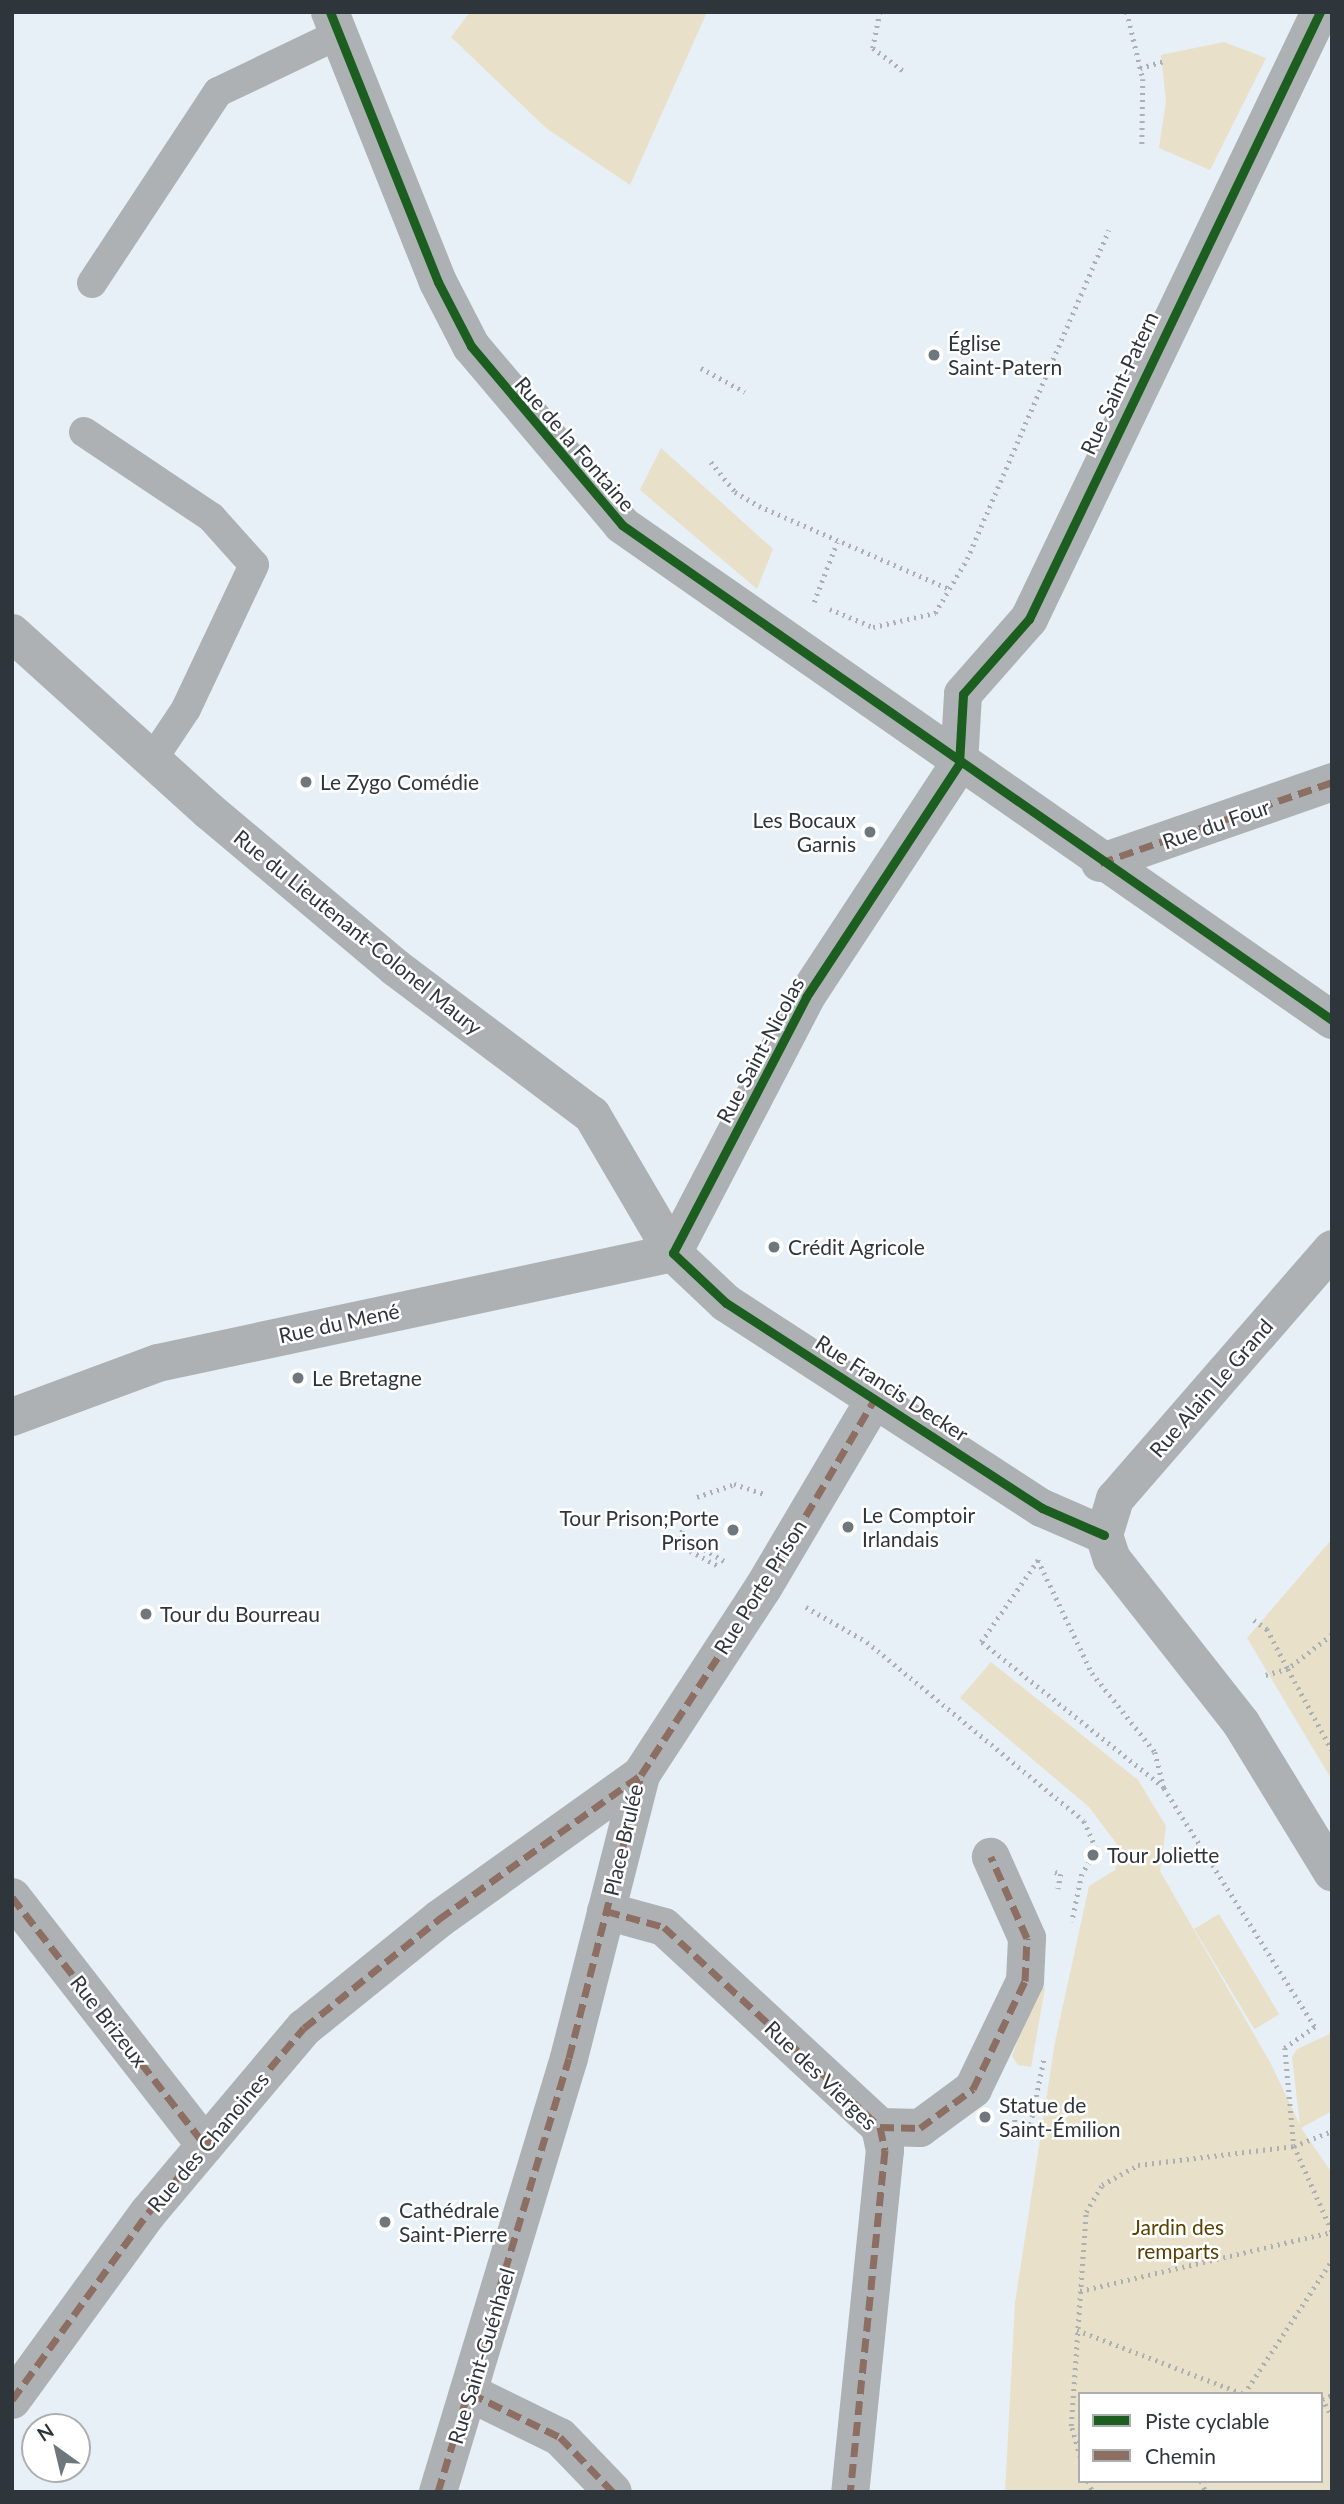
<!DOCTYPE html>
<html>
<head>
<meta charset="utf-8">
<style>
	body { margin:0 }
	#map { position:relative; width:1344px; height:2504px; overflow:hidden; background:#e6f0f6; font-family:Lato,sans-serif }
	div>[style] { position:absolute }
	.green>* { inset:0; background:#e8e0c8; transform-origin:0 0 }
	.path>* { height:4.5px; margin-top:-2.25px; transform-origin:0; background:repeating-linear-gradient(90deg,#abb0b3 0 2px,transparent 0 7px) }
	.service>* { height:30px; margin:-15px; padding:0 15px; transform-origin:15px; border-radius:15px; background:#adb1b4 }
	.pedestrian>* { height:38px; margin:-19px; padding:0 19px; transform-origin:19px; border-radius:19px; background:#adb1b4 }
	.minor>* { height:38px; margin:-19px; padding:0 19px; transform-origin:19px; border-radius:19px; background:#adb1b4 }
	.tertiary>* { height:38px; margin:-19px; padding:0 19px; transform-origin:19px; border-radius:19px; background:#adb1b4 }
	.quiet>* { height:7px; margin-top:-3.5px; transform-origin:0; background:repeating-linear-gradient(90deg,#8d6e63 0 14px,transparent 0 21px) }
	.cycleway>* { height:9px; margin:-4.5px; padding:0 4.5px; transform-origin:4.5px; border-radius:4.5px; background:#1b5e20 }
	.dots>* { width:19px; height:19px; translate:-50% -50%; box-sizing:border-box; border:4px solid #fff; border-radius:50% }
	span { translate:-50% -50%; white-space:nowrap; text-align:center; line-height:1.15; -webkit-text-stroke:5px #fff; paint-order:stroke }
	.poi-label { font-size:21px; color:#2f363b }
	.left { translate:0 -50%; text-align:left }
	.right { translate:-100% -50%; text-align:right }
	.street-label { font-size:21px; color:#2f363b }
	.park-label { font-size:21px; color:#594000 }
	.frame { position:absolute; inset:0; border:14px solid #2f363b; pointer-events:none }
	.legend { position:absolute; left:1078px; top:2392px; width:245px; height:91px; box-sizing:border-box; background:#fff; border:2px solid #acafb1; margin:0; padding:9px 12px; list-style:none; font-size:21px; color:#2f363b }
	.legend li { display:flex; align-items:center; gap:14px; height:35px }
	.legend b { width:35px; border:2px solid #acafb1 }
	.north { position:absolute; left:21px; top:2413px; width:70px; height:70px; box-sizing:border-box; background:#fff; border:2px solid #acafb1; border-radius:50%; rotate:326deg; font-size:19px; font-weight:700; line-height:28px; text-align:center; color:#2f363b }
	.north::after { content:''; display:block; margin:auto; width:24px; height:32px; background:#6f777c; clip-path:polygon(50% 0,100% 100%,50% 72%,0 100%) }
</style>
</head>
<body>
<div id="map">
	<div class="green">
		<i style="clip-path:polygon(470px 12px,707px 12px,630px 185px,546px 128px,451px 37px)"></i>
		<i style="clip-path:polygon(1224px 42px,1266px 58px,1210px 170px,1159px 148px,1166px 101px,1161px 55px)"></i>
		<i style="clip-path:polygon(661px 448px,773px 549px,757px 589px,640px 490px)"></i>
		<i style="clip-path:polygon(1332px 1539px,1332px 1780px,1247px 1638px)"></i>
		<i style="clip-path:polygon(evenodd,991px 1662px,1138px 1780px,1166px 1826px,1160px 1871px,1271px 2064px,1300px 2125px,1292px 2057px,1297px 2049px,1332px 2033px,1332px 2111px,1301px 2128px,1332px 2173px,1332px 2492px,1005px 2492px,1015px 2303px,1055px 2042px,1089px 1886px,1115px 1870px,1119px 1847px,1089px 1807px,960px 1698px,991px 1662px,1080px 2394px,1321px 2394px,1321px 2481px,1080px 2481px,1080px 2394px)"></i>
		<i style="left:1219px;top:1914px;width:117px;height:29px;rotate:59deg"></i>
		<i style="clip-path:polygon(1038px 1986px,1045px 1988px,1031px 2067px,1018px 2065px,1012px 2056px)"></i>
	</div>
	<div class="path">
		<i style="left:880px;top:12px;width:37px;rotate:101deg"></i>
		<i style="left:873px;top:48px;width:40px;rotate:37deg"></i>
		<i style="left:1127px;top:12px;width:69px;rotate:76.6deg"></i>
		<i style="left:1143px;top:79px;width:68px;rotate:90.8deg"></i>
		<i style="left:1140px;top:68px;width:25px;rotate:-16deg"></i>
		<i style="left:701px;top:368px;width:50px;rotate:28.6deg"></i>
		<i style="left:711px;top:462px;width:38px;rotate:51deg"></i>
		<i style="left:735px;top:492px;width:28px;rotate:30deg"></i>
		<i style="left:759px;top:506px;width:208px;rotate:23.5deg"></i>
		<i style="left:814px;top:602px;width:64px;rotate:-69deg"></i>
		<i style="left:830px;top:609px;width:47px;rotate:22.7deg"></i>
		<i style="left:873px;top:627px;width:64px;rotate:-12.7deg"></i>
		<i style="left:935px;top:613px;width:63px;rotate:-59.3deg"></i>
		<i style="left:967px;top:559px;width:358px;rotate:-66.7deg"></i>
		<i style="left:697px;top:1497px;width:39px;rotate:-19deg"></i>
		<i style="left:734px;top:1484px;width:33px;rotate:18deg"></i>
		<i style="left:685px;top:1524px;width:21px;rotate:109deg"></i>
		<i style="left:678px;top:1544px;width:48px;rotate:28.7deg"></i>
		<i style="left:680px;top:1535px;width:53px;rotate:30.4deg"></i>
		<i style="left:806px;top:1607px;width:70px;rotate:29.8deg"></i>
		<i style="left:867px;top:1642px;width:281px;rotate:39.5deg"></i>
		<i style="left:1084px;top:1821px;width:32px;rotate:66deg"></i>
		<i style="left:1097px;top:1850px;width:28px;rotate:122deg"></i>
		<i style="left:1082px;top:1874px;width:49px;rotate:101.8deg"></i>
		<i style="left:1254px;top:1620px;width:16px;rotate:35deg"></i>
		<i style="left:1267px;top:1629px;width:45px;rotate:62.3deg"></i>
		<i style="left:1288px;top:1669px;width:25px;rotate:164deg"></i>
		<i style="left:1332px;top:1635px;width:56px;rotate:142.3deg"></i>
		<i style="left:1288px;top:1669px;width:92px;rotate:61.5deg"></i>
		<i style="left:1164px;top:1788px;width:234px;rotate:-141.4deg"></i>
		<i style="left:981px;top:1642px;width:100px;rotate:-55.2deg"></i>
		<i style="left:1038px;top:1560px;width:125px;rotate:64.5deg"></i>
		<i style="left:1092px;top:1673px;width:101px;rotate:51.4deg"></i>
		<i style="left:1155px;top:1752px;width:37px;rotate:76deg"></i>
		<i style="left:1164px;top:1788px;width:283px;rotate:57.7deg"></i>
		<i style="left:1315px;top:2027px;width:37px;rotate:145deg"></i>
		<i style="left:1285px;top:2048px;width:98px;rotate:84.8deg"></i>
		<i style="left:1294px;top:2146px;width:93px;rotate:65.9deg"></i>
		<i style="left:1055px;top:1872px;width:6px;rotate:18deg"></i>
		<i style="left:1061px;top:1874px;width:15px;rotate:101deg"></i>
		<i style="left:1016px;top:2113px;width:16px;rotate:97deg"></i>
		<i style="left:1014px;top:2129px;width:15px;rotate:8deg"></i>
		<i style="left:1029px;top:2131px;width:76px;rotate:-78.5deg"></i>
		<i style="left:1080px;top:2291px;width:259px;rotate:-13.2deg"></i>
		<i style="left:1077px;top:2330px;width:179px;rotate:21deg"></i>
		<i style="left:1244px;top:2394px;width:160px;rotate:-56.7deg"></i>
		<i style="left:1322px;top:2398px;width:21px;rotate:62deg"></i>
		<i style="left:1322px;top:2399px;width:11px;rotate:-22deg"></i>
		<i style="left:1080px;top:2457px;width:32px;rotate:-106deg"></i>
		<i style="left:1071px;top:2426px;width:215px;rotate:-86deg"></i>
		<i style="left:1086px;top:2212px;width:31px;rotate:-59deg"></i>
		<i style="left:1102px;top:2185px;width:41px;rotate:-29.1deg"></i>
		<i style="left:1138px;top:2165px;width:157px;rotate:-6.9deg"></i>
		<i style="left:1294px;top:2146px;width:41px;rotate:-21.5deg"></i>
		<i style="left:1088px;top:2481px;width:12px;rotate:66deg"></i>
		<i style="left:1201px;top:2481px;width:12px;rotate:66deg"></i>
	</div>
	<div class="service">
		<i style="left:92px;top:283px;width:229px;rotate:-56.6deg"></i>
		<i style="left:218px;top:92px;width:134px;rotate:-25.6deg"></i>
		<i style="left:84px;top:432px;width:153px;rotate:33.8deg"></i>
		<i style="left:211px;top:517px;width:64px;rotate:48.1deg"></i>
		<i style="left:254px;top:565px;width:159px;rotate:115.3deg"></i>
		<i style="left:186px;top:709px;width:61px;rotate:123.7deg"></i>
	</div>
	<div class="pedestrian">
		<i style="left:606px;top:1911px;width:60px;rotate:15.4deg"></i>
		<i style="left:664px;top:1927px;width:294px;rotate:42.8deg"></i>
		<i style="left:880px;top:2127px;width:24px;rotate:78deg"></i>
		<i style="left:885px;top:2150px;width:344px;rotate:95.8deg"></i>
		<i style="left:470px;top:2393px;width:100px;rotate:26.1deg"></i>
		<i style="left:560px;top:2437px;width:76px;rotate:46.1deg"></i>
		<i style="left:438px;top:2492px;width:453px;rotate:-73.2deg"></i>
		<i style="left:569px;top:2058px;width:292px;rotate:-75.7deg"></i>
	</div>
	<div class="minor">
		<i style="left:330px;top:12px;width:291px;rotate:68.2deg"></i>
		<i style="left:438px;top:282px;width:72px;rotate:62.7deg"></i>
		<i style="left:471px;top:346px;width:234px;rotate:49.8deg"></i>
		<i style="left:622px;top:525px;width:866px;rotate:34.88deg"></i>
		<i style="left:12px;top:633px;width:266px;rotate:42.1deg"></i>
		<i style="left:209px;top:811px;width:244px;rotate:40deg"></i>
		<i style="left:396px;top:968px;width:245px;rotate:36.9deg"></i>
		<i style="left:592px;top:1115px;width:160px;rotate:59.6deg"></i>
		<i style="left:1100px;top:863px;width:246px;rotate:-19.2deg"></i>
		<i style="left:673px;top:1253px;width:288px;rotate:-62.5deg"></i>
		<i style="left:806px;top:997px;width:279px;rotate:-56.7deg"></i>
		<i style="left:959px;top:764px;width:70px;rotate:-86.7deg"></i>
		<i style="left:963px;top:694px;width:100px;rotate:-48.7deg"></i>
		<i style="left:1029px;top:619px;width:673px;rotate:-64.39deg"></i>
		<i style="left:12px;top:1897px;width:314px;rotate:52.1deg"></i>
		<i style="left:880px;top:2127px;width:40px;rotate:1.4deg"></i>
		<i style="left:920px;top:2128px;width:66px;rotate:-36.3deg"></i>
		<i style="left:973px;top:2089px;width:120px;rotate:-64.3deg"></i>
		<i style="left:1025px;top:1981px;width:43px;rotate:-87.3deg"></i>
		<i style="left:1027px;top:1938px;width:89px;rotate:-114deg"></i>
		<i style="left:12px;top:2400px;width:231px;rotate:-54deg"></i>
		<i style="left:148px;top:2213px;width:242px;rotate:-49.9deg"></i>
		<i style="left:304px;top:2028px;width:174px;rotate:-38.9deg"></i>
		<i style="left:439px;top:1919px;width:248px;rotate:-35.5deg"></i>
		<i style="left:641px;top:1775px;width:223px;rotate:-56.9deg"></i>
		<i style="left:763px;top:1588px;width:222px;rotate:-59.4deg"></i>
	</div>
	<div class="tertiary">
		<i style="left:12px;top:1417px;width:156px;rotate:-20.3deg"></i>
		<i style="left:158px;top:1363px;width:527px;rotate:-12.06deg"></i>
		<i style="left:673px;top:1253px;width:73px;rotate:43.3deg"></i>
		<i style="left:726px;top:1303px;width:377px;rotate:33deg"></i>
		<i style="left:1042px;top:1508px;width:68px;rotate:23.5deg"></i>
		<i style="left:1104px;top:1535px;width:25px;rotate:72deg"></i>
		<i style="left:1112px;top:1559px;width:209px;rotate:51.8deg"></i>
		<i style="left:1241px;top:1723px;width:175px;rotate:58.6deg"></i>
		<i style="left:1104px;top:1535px;width:38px;rotate:-73deg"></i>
		<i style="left:1115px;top:1499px;width:331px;rotate:-49deg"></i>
	</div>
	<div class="quiet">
		<i style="left:1100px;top:863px;width:246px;rotate:-19.2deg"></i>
		<i style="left:12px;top:1897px;width:314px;rotate:52.1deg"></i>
		<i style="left:606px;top:1911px;width:60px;rotate:15.4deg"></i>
		<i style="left:664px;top:1927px;width:294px;rotate:42.8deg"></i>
		<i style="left:880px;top:2127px;width:24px;rotate:78deg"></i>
		<i style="left:885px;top:2150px;width:344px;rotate:95.8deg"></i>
		<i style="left:880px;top:2127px;width:40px;rotate:1.4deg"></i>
		<i style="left:920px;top:2128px;width:66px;rotate:-36.3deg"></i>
		<i style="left:973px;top:2089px;width:120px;rotate:-64.3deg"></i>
		<i style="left:1025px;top:1981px;width:43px;rotate:-87.3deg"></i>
		<i style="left:1027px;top:1938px;width:89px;rotate:-114deg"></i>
		<i style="left:470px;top:2393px;width:100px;rotate:26.1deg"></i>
		<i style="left:560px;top:2437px;width:76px;rotate:46.1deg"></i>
		<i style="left:12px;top:2400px;width:231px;rotate:-54deg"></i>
		<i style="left:148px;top:2213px;width:242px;rotate:-49.9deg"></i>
		<i style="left:304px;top:2028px;width:174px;rotate:-38.9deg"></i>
		<i style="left:439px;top:1919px;width:248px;rotate:-35.5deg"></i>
		<i style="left:438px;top:2492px;width:453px;rotate:-73.2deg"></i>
		<i style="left:569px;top:2058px;width:292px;rotate:-75.7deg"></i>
		<i style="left:641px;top:1775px;width:223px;rotate:-56.9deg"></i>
		<i style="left:763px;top:1588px;width:222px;rotate:-59.4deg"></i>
	</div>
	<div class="cycleway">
		<i style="left:330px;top:12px;width:291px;rotate:68.2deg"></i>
		<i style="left:438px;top:282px;width:72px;rotate:62.7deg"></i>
		<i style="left:471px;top:346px;width:234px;rotate:49.8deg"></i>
		<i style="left:622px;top:525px;width:866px;rotate:34.88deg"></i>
		<i style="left:1104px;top:1535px;width:68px;rotate:-156.5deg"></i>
		<i style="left:1042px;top:1508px;width:377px;rotate:-147deg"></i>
		<i style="left:726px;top:1303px;width:73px;rotate:-136.7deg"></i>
		<i style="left:673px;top:1253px;width:288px;rotate:-62.5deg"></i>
		<i style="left:806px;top:997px;width:279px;rotate:-56.7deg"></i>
		<i style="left:959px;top:764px;width:70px;rotate:-86.7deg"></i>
		<i style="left:963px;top:694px;width:100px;rotate:-48.7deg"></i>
		<i style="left:1029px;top:619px;width:673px;rotate:-64.39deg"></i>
	</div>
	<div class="dots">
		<i style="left:934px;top:355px;background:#6f777c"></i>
		<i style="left:306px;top:782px;background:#6f777c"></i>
		<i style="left:870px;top:832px;background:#6f777c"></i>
		<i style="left:774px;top:1247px;background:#6f777c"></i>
		<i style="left:298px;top:1378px;background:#6f777c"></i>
		<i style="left:848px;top:1527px;background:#6f777c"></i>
		<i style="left:733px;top:1530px;background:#6f777c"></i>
		<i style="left:146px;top:1614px;background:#6f777c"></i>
		<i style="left:1093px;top:1855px;background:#6f777c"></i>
		<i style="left:985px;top:2117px;background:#6f777c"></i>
		<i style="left:385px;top:2222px;background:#6f777c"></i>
	</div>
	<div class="poi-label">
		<span class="left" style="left:948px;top:355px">Église<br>Saint-Patern</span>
		<span class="left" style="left:320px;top:782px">Le Zygo Comédie</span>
		<span class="right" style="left:856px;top:832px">Les Bocaux<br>Garnis</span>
		<span class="left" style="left:788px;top:1247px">Crédit Agricole</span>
		<span class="left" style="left:312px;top:1378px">Le Bretagne</span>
		<span class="left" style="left:862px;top:1527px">Le Comptoir<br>Irlandais</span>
		<span class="right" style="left:719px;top:1530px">Tour Prison;Porte<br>Prison</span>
		<span class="left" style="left:160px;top:1614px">Tour du Bourreau</span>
		<span class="left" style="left:1107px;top:1855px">Tour Joliette</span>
		<span class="left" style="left:999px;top:2117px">Statue de<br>Saint-Émilion</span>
		<span class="left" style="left:399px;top:2222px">Cathédrale<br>Saint-Pierre</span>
	</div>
	<div class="street-label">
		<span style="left:1119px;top:383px;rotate:-65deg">Rue Saint-Patern</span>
		<span style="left:575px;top:444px;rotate:49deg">Rue de la Fontaine</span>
		<span style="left:1216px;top:824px;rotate:-19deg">Rue du Four</span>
		<span style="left:358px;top:932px;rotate:39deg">Rue du Lieutenant-Colonel Maury</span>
		<span style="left:760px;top:1050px;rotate:-62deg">Rue Saint-Nicolas</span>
		<span style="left:339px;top:1323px;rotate:-12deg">Rue du Mené</span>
		<span style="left:892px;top:1388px;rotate:33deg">Rue Francis Decker</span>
		<span style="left:1211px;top:1388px;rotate:-49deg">Rue Alain Le Grand</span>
		<span style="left:760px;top:1587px;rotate:-58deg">Rue Porte Prison</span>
		<span style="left:623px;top:1840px;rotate:-77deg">Place Brulée</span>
		<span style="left:109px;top:2021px;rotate:52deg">Rue Brizeux</span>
		<span style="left:821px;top:2075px;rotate:44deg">Rue des Vierges</span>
		<span style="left:208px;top:2142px;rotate:-50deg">Rue des Chanoines</span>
		<span style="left:481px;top:2356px;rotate:-73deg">Rue Saint-Guénhael</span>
	</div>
	<div class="park-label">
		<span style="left:1178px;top:2239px">Jardin des<br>remparts</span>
	</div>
	<div class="frame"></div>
	<ul class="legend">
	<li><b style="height:9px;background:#1b5e20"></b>Piste cyclable</li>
	<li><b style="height:9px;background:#8d6e63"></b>Chemin</li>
	</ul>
	<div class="north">N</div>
</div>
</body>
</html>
